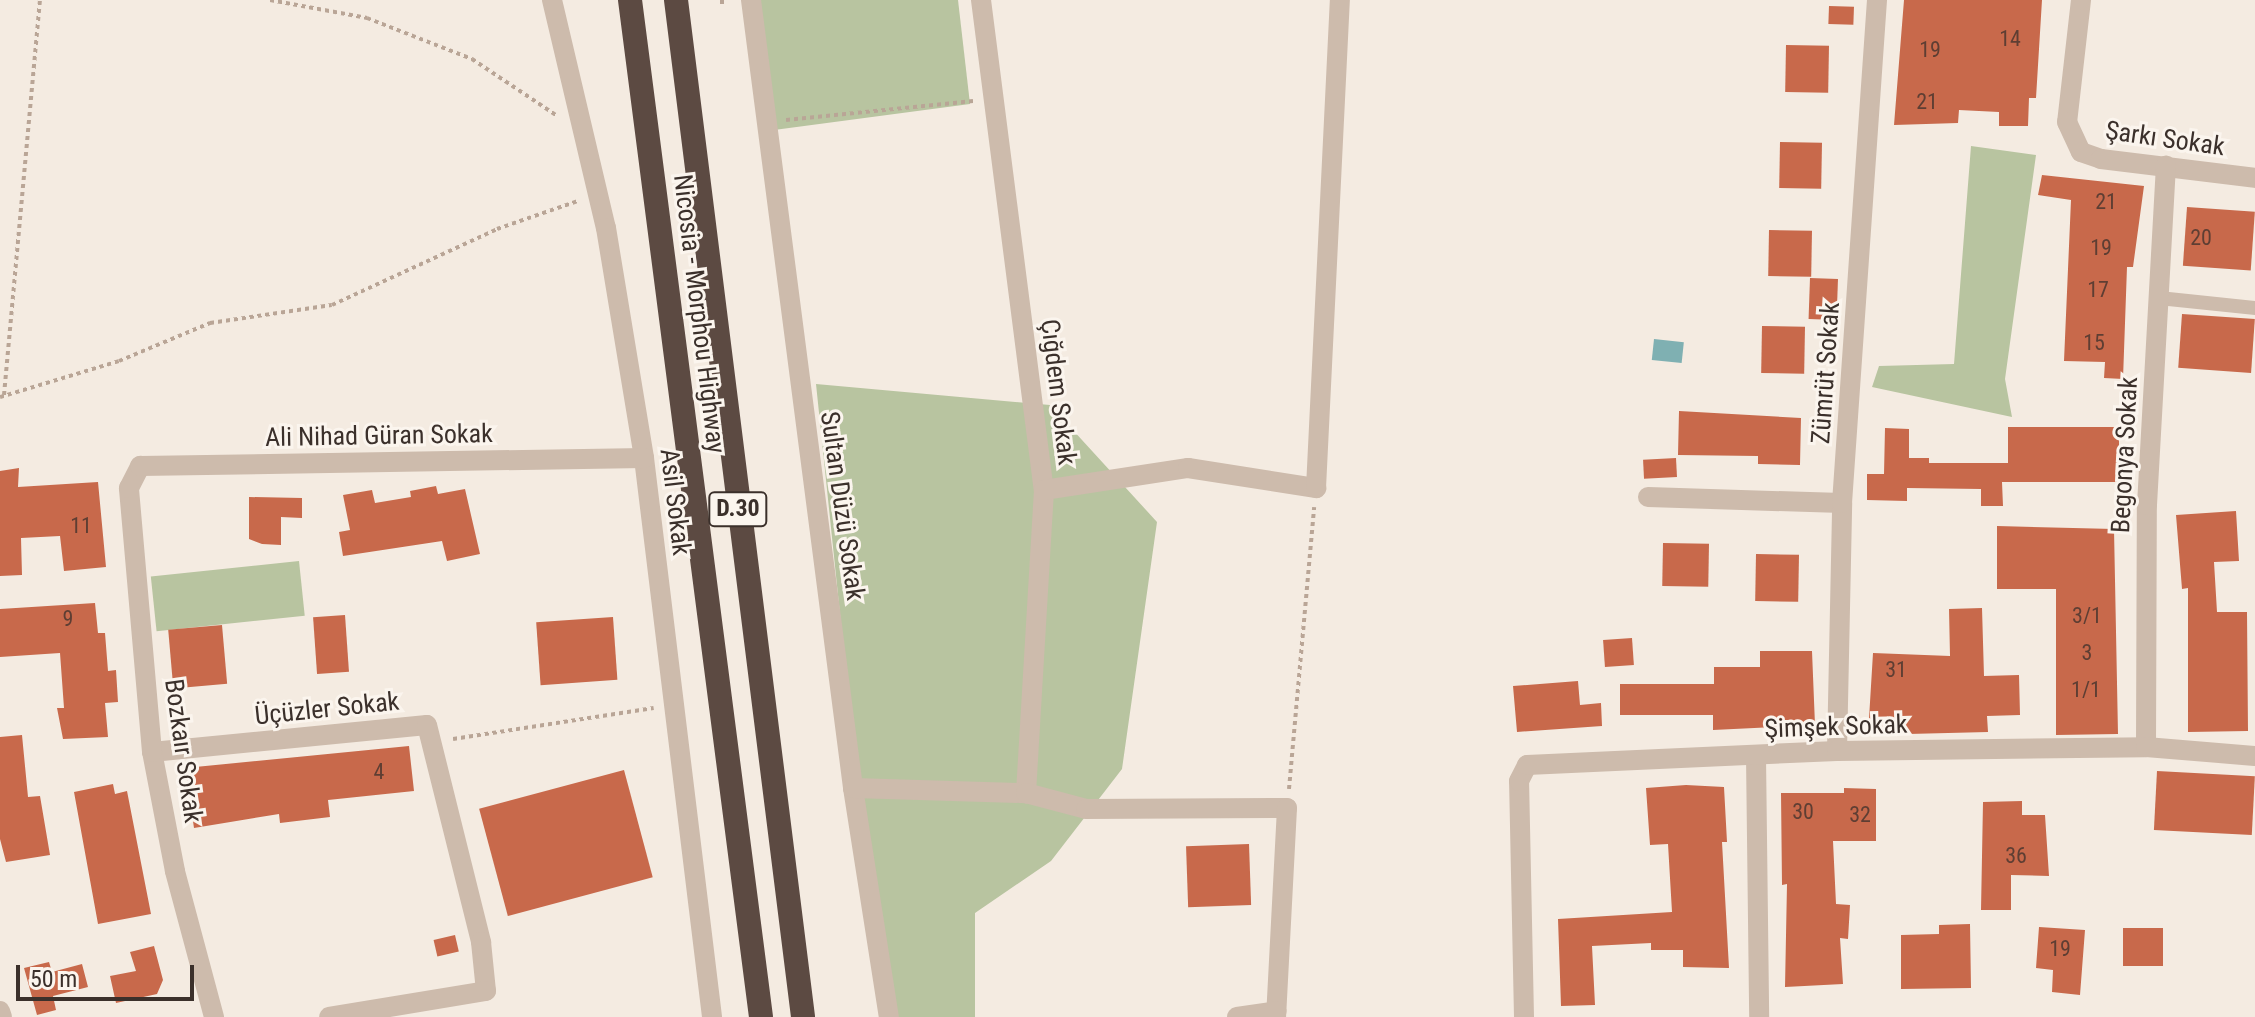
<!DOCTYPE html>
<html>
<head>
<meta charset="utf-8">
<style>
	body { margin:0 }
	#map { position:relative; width:2255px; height:1017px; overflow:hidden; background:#f4ebe1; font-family:"Roboto Condensed",sans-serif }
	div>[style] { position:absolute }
	.green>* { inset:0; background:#b8c4a0; transform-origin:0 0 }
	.water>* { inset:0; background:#7fb0b2; transform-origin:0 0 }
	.building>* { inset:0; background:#c8694b; transform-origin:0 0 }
	.path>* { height:4px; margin-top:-2px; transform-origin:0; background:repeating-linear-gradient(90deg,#b9a596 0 4px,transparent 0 8px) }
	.lane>* { height:14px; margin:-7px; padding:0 7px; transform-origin:7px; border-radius:7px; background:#cdbbac }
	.street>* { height:20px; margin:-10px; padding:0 10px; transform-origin:10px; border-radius:10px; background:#cdbbac }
	.highway>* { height:24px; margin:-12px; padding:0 12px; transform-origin:12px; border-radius:12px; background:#5c4a42 }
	span { translate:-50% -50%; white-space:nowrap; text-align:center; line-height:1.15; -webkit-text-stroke:6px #fbf5ee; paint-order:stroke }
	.number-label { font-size:22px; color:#5e3e33 }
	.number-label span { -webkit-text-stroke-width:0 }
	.shield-label span { padding:2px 6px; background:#fbf5ee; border:2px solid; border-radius:6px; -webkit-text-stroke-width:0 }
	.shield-label { font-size:24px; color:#3b302b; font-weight:700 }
	.street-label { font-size:26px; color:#3b302b }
	.scale { position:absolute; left:16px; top:965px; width:178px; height:36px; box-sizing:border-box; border:4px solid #3b302b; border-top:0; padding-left:10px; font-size:24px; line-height:28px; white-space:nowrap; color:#3b302b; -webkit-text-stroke:6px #fbf5ee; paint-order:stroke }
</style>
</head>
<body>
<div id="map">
	<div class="green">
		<i style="clip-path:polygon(751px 0,958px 0,970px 104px,774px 130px)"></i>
		<i style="clip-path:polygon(1971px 146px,2036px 155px,2005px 379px,2012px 417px,1872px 387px,1879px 366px,1954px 364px)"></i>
		<i style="clip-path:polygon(816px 384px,1050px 405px,1157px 522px,1122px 769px,1051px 861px,975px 913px,975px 1017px,882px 1017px)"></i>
		<i style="left:299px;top:561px;width:55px;height:149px;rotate:84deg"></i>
	</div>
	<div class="water">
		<i style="left:1654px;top:339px;width:30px;height:21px;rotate:6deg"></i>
	</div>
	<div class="building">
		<i style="clip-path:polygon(1904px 0,2042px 0,2036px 98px,2029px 98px,2028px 126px,1999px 126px,1999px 112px,1959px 110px,1958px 123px,1894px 125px)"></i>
		<i style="left:1829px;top:6px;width:25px;height:18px;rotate:2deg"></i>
		<i style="left:1786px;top:45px;width:43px;height:47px;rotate:1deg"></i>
		<i style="left:1780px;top:142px;width:42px;height:46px;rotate:1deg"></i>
		<i style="clip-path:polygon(2042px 175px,2144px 186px,2133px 267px,2127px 267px,2123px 379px,2104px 378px,2105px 362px,2064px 361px,2071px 200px,2038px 195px)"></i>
		<i style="left:2187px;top:207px;width:68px;height:59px;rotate:4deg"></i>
		<i style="left:1769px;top:230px;width:43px;height:46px;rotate:1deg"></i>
		<i style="left:1810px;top:278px;width:28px;height:41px;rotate:2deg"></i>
		<i style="left:2182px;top:314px;width:73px;height:54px;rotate:4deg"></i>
		<i style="left:1762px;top:326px;width:43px;height:47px;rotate:1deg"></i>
		<i style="clip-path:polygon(1679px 411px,1801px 418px,1800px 465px,1758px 464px,1758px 456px,1678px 455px)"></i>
		<i style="clip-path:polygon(2008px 427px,2119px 427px,2119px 482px,2002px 482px,2003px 506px,1981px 506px,1981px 489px,1907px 488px,1907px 501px,1867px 500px,1867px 474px,1884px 474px,1885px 428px,1909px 429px,1909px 458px,1929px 458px,1929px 463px,2008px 463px)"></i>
		<i style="left:1676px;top:458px;width:19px;height:33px;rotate:87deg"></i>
		<i style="clip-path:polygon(19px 468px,18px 487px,98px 482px,106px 567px,64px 571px,60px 536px,21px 538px,22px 575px,0 576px,0 471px)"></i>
		<i style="clip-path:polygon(436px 486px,438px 494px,465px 489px,480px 554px,447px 561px,442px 541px,343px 556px,339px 532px,350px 530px,343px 495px,372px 490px,375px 503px,411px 497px,410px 491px)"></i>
		<i style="clip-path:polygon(249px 497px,302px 498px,302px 518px,281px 517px,281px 545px,262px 544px,249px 539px)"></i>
		<i style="clip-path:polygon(2236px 511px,2239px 561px,2214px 562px,2217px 612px,2247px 612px,2248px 731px,2188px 732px,2188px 588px,2182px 589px,2176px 515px)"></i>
		<i style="clip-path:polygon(1997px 526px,2114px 529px,2118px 734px,2056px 735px,2056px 589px,1997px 589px)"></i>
		<i style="left:1663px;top:543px;width:46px;height:43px;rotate:1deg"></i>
		<i style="left:1756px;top:554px;width:43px;height:47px;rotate:1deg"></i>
		<i style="clip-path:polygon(95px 603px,98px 633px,105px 633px,108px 671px,116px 670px,118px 702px,105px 703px,108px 737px,63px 739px,57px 708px,64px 708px,60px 653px,0 657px,0 609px)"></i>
		<i style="clip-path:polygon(1982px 608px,1984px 676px,2019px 675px,2020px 715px,1987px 716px,1988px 732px,1868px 735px,1873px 653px,1950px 656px,1949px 609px)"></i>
		<i style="left:345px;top:615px;width:57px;height:32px;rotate:86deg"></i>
		<i style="left:613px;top:617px;width:63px;height:77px;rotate:86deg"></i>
		<i style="left:222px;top:625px;width:59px;height:54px;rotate:85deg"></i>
		<i style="left:1632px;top:638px;width:27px;height:29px;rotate:86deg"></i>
		<i style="clip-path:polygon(1760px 651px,1812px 651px,1815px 725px,1713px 730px,1713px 715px,1620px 715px,1620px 684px,1714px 684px,1714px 667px,1760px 667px)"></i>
		<i style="clip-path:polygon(1578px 681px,1580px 705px,1601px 703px,1602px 726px,1517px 732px,1513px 686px)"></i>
		<i style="clip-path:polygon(22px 735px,28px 797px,40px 796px,50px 855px,6px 862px,0 839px,0 737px)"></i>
		<i style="clip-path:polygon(409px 746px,414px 791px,328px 800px,330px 817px,280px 823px,279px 814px,194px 828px,185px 768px)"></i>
		<i style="left:624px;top:770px;width:111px;height:150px;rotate:75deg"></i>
		<i style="left:2157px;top:771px;width:98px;height:59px;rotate:3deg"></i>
		<i style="clip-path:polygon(113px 784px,115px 794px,127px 791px,151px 914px,98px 924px,74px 792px)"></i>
		<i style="clip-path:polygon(1686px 785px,1724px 787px,1727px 842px,1722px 842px,1729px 968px,1683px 967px,1683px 950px,1651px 950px,1651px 943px,1592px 946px,1595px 1005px,1561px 1006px,1558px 919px,1672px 912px,1668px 844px,1650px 845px,1646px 788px)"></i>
		<i style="clip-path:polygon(1844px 788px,1876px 789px,1876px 841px,1833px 841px,1836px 904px,1850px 905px,1848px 939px,1840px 938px,1843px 984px,1785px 987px,1787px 884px,1782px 885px,1781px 793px,1844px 793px)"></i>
		<i style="clip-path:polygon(2022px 801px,2022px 815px,2045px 815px,2049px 876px,2011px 875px,2011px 910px,1981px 910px,1983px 802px)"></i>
		<i style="left:1249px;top:844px;width:61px;height:63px;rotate:88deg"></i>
		<i style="clip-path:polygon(1970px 924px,1971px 988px,1901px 989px,1901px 935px,1939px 934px,1939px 925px)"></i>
		<i style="clip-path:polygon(2039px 927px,2085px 930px,2080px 995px,2052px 992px,2053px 970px,2036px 968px)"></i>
		<i style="left:2123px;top:928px;width:40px;height:38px"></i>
		<i style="left:455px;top:935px;width:17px;height:22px;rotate:77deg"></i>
		<i style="clip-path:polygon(154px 946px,163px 980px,157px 994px,116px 1003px,110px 976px,136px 971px,130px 952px)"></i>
		<i style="clip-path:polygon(49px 962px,52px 972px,82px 964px,88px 987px,53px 996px,56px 1010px,37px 1015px,24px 968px)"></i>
	</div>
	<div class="path">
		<i style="left:270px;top:0;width:99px;rotate:10.5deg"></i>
		<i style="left:367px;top:18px;width:113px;rotate:21.3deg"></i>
		<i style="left:472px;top:59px;width:101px;rotate:33.7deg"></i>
		<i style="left:722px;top:0;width:8px;rotate:90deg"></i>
		<i style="left:786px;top:120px;width:188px;rotate:-5.8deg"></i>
		<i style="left:4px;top:395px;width:397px;rotate:-84.8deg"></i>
		<i style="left:0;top:397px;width:124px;rotate:-16.8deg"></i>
		<i style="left:119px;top:361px;width:99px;rotate:-22.7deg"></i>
		<i style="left:210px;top:323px;width:123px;rotate:-8.4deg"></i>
		<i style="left:332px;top:305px;width:182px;rotate:-24.7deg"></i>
		<i style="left:497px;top:229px;width:86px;rotate:-19.1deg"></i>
		<i style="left:453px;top:739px;width:203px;rotate:-8.8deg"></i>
		<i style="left:1289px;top:789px;width:283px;rotate:-84.9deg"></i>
	</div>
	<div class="lane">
		<i style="left:2159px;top:298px;width:97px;rotate:5.9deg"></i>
	</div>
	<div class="street">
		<i style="left:552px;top:0;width:234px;rotate:76.7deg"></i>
		<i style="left:606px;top:228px;width:233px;rotate:80.6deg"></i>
		<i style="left:644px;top:458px;width:563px;rotate:83.06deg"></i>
		<i style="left:751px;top:0;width:795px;rotate:82.62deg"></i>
		<i style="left:853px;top:788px;width:232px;rotate:81.1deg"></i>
		<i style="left:981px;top:0;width:494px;rotate:82.7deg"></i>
		<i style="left:1044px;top:490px;width:304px;rotate:93.4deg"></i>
		<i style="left:2081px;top:0;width:123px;rotate:96.5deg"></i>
		<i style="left:2067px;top:122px;width:33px;rotate:65deg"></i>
		<i style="left:2081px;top:152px;width:21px;rotate:19deg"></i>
		<i style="left:2101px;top:159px;width:155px;rotate:7deg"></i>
		<i style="left:1044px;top:490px;width:146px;rotate:-8.7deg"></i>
		<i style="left:1188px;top:468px;width:130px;rotate:8.9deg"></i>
		<i style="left:1316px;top:488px;width:489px;rotate:-87.2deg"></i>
		<i style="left:1648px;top:497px;width:194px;rotate:1.8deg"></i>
		<i style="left:2146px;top:747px;width:242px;rotate:-89.8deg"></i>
		<i style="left:2147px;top:505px;width:340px;rotate:-86.8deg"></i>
		<i style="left:1837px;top:751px;width:248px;rotate:-88.8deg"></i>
		<i style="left:1842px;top:503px;width:504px;rotate:-86.02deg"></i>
		<i style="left:152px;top:752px;width:276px;rotate:-5.6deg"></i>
		<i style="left:427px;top:725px;width:224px;rotate:76deg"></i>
		<i style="left:481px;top:942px;width:49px;rotate:84.2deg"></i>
		<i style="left:486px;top:991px;width:159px;rotate:170.6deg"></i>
		<i style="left:1756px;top:756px;width:261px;rotate:89.3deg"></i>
		<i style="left:853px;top:788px;width:173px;rotate:1.7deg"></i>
		<i style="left:1026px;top:793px;width:62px;rotate:14.9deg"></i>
		<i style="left:1086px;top:809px;width:201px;rotate:-0.3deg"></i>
		<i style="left:1287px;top:808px;width:209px;rotate:93deg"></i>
		<i style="left:0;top:1011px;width:6px;rotate:72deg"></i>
		<i style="left:214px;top:1017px;width:151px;rotate:-105deg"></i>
		<i style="left:175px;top:871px;width:121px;rotate:-100.9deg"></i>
		<i style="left:152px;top:752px;width:265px;rotate:-95deg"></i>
		<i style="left:129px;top:488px;width:25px;rotate:-63deg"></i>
		<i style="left:140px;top:466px;width:504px;rotate:-0.91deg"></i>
		<i style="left:1237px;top:1017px;width:40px;rotate:-8.5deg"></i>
		<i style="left:1524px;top:1017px;width:236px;rotate:-91.2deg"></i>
		<i style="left:1519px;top:781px;width:18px;rotate:-63deg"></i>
		<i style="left:1527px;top:765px;width:310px;rotate:-2.6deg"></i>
		<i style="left:1837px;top:751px;width:309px;rotate:-0.7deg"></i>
		<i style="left:2146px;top:747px;width:109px;rotate:4.7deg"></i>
	</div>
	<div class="highway">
		<i style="left:630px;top:0;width:1025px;rotate:82.66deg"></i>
		<i style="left:676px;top:0;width:1025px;rotate:82.88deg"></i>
	</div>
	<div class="number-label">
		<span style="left:2010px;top:39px">14</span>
		<span style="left:1930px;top:50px">19</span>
		<span style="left:1927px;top:102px">21</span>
		<span style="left:2106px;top:202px">21</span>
		<span style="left:2201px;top:238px">20</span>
		<span style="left:2101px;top:248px">19</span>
		<span style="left:2098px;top:290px">17</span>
		<span style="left:2094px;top:343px">15</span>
		<span style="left:81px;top:526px">11</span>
		<span style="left:2087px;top:616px">3/1</span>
		<span style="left:68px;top:619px">9</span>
		<span style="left:2087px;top:653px">3</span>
		<span style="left:1896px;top:670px">31</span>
		<span style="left:2086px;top:690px">1/1</span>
		<span style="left:379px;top:772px">4</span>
		<span style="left:1803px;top:812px">30</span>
		<span style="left:1860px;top:815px">32</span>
		<span style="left:2016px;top:856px">36</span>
		<span style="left:2060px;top:949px">19</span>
	</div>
	<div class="shield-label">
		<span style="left:738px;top:509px">D.30</span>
	</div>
	<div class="street-label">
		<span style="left:2165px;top:139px;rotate:8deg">Şarkı Sokak</span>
		<span style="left:699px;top:314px;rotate:83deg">Nicosia - Morphou Highway</span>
		<span style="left:1826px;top:373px;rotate:-86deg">Zümrüt Sokak</span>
		<span style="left:1058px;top:392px;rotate:83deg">Çığdem Sokak</span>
		<span style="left:379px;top:436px;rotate:-1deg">Ali Nihad Güran Sokak</span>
		<span style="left:2125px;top:455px;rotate:-87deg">Begonya Sokak</span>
		<span style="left:675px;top:502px;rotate:83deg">Asil Sokak</span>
		<span style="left:842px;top:506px;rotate:82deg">Sultan Düzü Sokak</span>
		<span style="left:327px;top:709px;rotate:-6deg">Üçüzler Sokak</span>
		<span style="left:1836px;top:727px;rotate:-2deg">Şimşek Sokak</span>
		<span style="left:183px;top:751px;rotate:82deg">Bozkaır Sokak</span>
	</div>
	<div class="scale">50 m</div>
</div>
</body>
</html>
